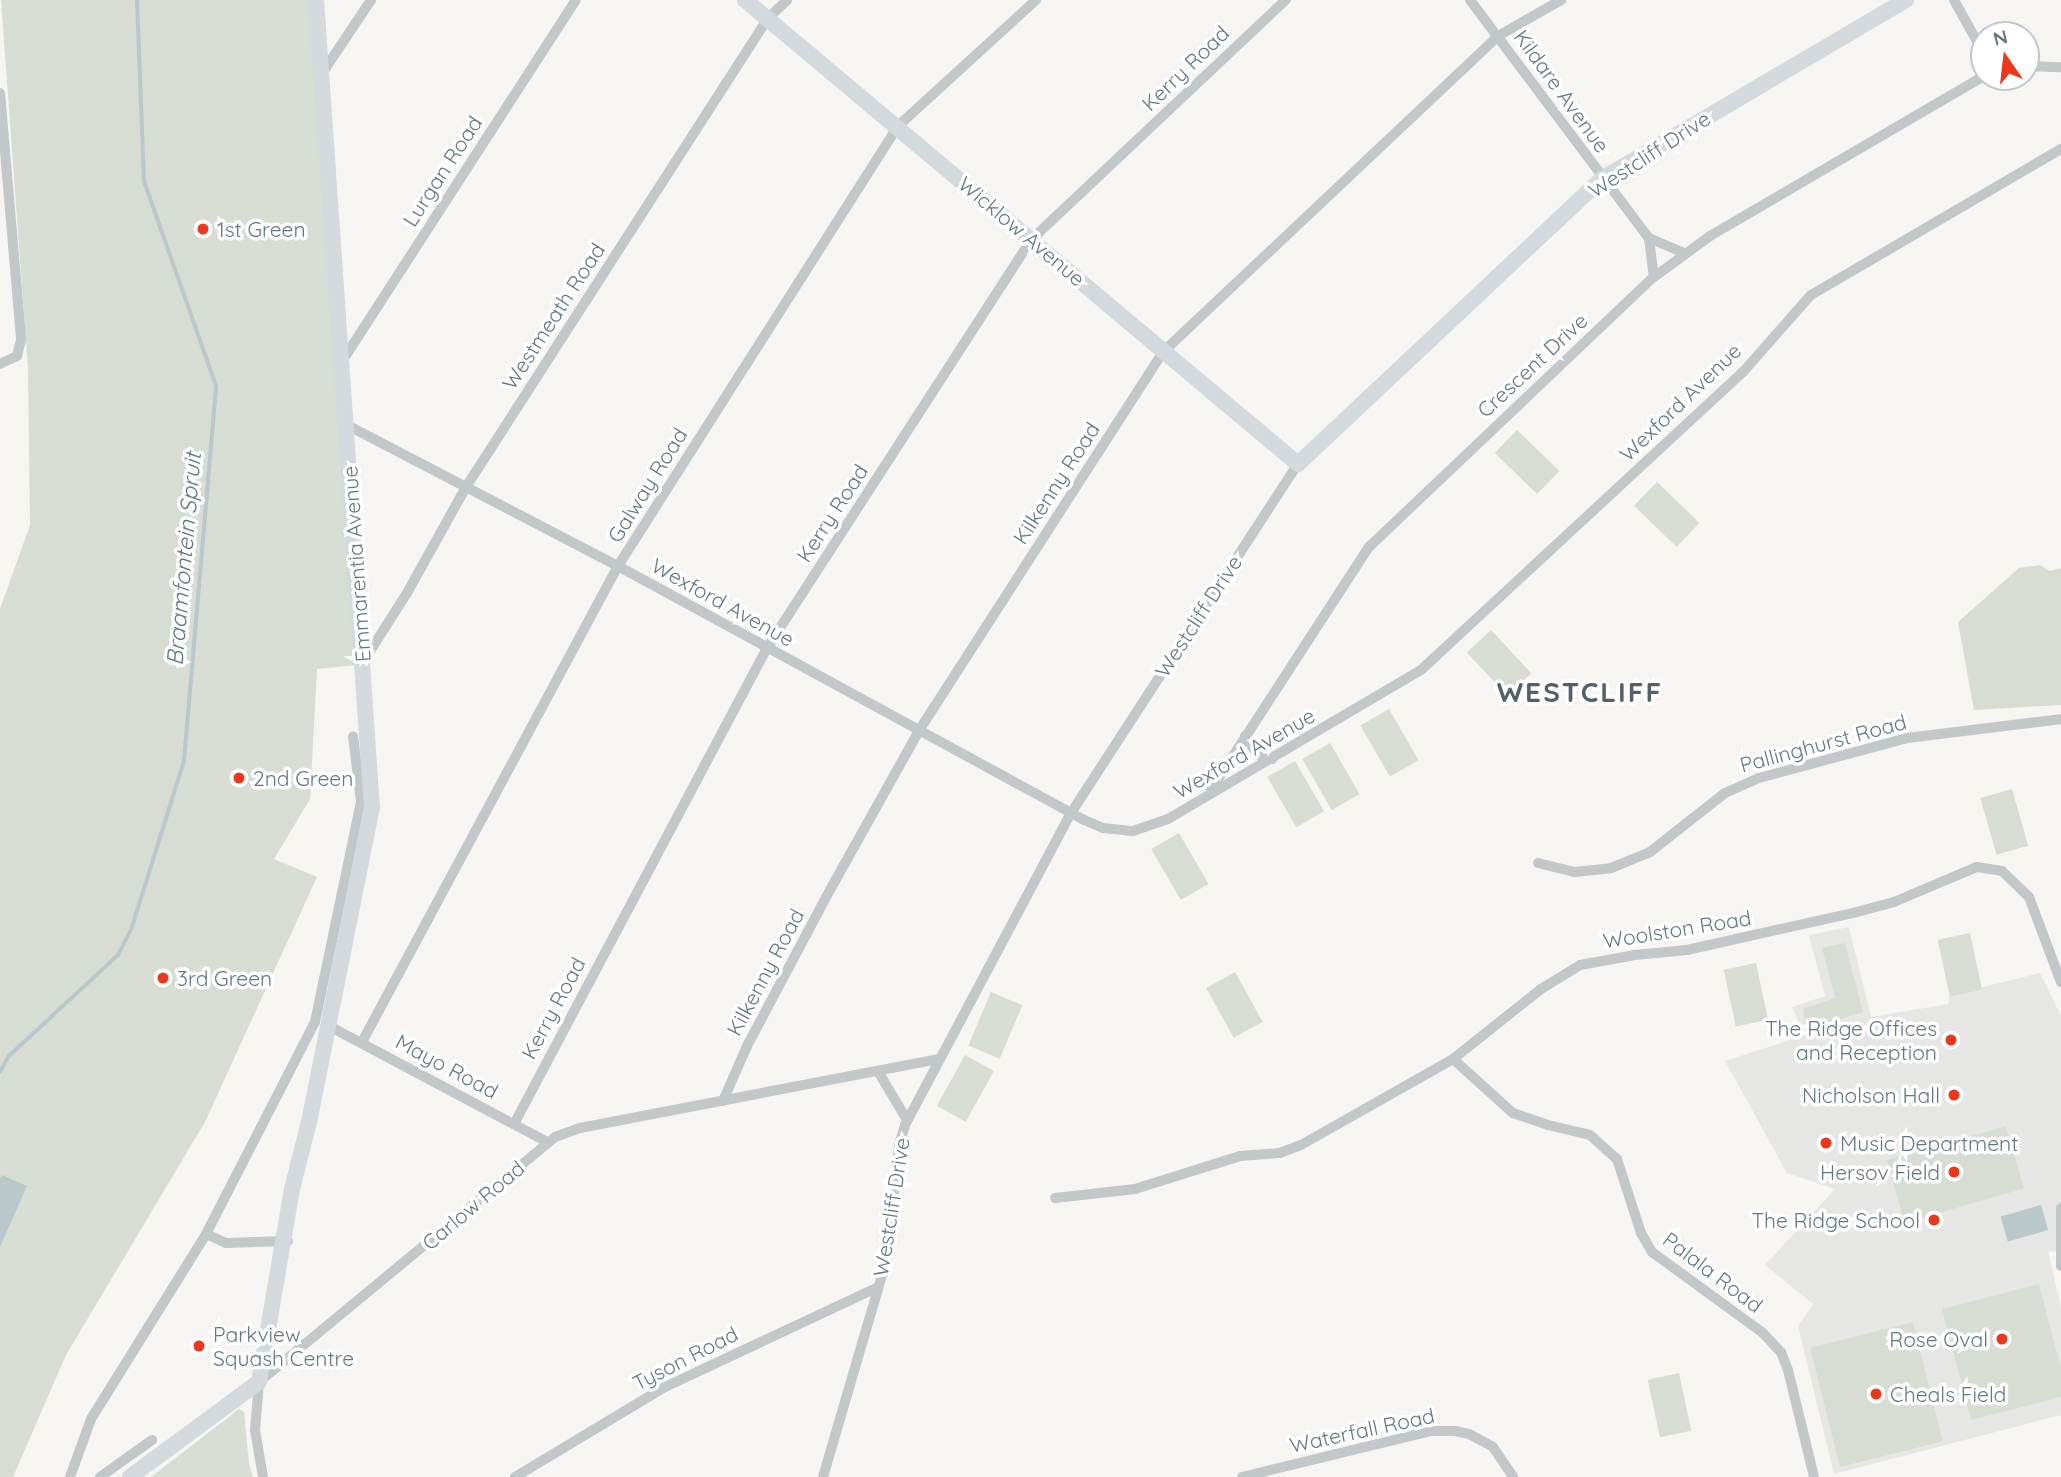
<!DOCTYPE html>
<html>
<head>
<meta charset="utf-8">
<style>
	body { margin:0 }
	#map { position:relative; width:2061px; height:1477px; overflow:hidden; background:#f6f5f1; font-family:Quicksand,sans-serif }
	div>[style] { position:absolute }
	.built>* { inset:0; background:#e6e7e5 }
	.green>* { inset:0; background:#d7ddd2; transform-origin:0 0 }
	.water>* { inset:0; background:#b9c8cb; transform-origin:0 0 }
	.stream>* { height:3.5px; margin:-1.75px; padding:0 1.75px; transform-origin:1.75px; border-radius:1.75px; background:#b9c8cb }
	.street>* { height:10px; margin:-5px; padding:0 5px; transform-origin:5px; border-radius:5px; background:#c2c7c9 }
	.secondary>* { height:16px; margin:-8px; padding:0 8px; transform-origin:8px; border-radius:8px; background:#d3d9dc }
	.dots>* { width:19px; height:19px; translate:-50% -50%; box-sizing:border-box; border:4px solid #fff; border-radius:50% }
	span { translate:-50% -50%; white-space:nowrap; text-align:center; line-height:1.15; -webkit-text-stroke:7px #fff; paint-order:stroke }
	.street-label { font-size:21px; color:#627884 }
	.poi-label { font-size:21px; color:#627884 }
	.left { translate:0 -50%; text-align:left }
	.right { translate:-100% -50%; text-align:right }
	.water-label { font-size:23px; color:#5e7b82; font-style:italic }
	.district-label { font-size:28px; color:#516069; font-weight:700; letter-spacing:2px }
	.north { position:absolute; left:1970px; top:21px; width:70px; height:70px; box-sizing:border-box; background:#fff; border:2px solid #c0c9ce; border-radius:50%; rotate:346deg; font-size:19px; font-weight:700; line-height:28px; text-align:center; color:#627884 }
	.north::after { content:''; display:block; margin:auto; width:24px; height:32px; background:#ee3719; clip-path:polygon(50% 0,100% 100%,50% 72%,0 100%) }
</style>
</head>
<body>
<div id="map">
	<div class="built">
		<i style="clip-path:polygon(1849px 927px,1871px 1017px,1948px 1004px,1950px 995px,2040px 973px,2061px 1016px,2061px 1251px,2048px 1251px,2061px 1308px,2061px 1415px,1834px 1474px,1798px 1326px,1813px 1304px,1765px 1265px,1835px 1189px,1787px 1173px,1725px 1061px,1805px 1035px,1792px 1007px,1825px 996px,1809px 935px)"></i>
	</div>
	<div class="green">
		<i style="clip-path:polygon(1px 0,318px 0,357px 665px,317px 669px,310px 799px,274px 859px,317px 877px,205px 1122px,66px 1355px,13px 1477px,0 1477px,0 609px,30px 525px,28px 369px)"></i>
		<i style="left:1517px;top:430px;width:59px;height:32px;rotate:44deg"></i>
		<i style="left:1657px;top:482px;width:59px;height:33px;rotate:44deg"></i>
		<i style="clip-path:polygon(2040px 565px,2050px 571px,2061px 568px,2061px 705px,1974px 710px,1958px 622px,2019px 568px)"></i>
		<i style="left:1491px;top:630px;width:59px;height:33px;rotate:47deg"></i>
		<i style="left:1389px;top:709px;width:59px;height:33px;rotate:60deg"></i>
		<i style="left:1330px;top:743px;width:59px;height:32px;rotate:60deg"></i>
		<i style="left:1295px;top:761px;width:58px;height:32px;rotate:60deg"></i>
		<i style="left:2012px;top:789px;width:59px;height:33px;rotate:74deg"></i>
		<i style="left:1179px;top:833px;width:59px;height:32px;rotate:60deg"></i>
		<i style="left:1970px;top:933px;width:58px;height:33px;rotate:78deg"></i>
		<i style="clip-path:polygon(1845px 943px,1863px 1012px,1807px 1030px,1803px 1009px,1835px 998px,1822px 948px)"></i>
		<i style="left:1756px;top:963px;width:58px;height:33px;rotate:78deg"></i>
		<i style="left:1235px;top:972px;width:57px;height:33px;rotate:61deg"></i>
		<i style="left:991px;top:992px;width:34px;height:58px;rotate:23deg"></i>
		<i style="left:965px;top:1055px;width:33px;height:58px;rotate:29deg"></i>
		<i style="left:2006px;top:1126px;width:65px;height:124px;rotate:74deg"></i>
		<i style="clip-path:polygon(2039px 1284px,2061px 1369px,2061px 1397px,1971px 1420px,1942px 1309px)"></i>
		<i style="left:1913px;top:1322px;width:123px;height:106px;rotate:76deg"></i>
		<i style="left:1679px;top:1373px;width:59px;height:32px;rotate:78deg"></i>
		<i style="clip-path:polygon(239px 1409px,244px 1412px,249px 1464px,253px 1477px,151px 1477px)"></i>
	</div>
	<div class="water">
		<i style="clip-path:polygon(2px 1175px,27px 1186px,0 1247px,0 1179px)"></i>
		<i style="left:2041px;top:1205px;width:26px;height:42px;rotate:74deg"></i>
	</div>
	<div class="stream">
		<i style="left:0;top:1072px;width:18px;rotate:-61deg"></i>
		<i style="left:9px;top:1056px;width:149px;rotate:-42.8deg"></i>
		<i style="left:118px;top:955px;width:31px;rotate:-63deg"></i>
		<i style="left:132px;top:927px;width:174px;rotate:-72.6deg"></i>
		<i style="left:184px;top:761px;width:376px;rotate:-85.1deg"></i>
		<i style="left:216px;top:386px;width:216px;rotate:-109.4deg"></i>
		<i style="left:144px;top:182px;width:182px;rotate:-92.2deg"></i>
	</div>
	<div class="street">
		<i style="left:1470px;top:0;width:298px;rotate:53.1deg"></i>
		<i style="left:1649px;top:238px;width:39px;rotate:23deg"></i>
		<i style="left:1954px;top:0;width:62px;rotate:60.9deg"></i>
		<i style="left:2026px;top:66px;width:35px;rotate:2deg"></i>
		<i style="left:321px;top:75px;width:90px;rotate:-56.3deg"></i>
		<i style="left:0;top:93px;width:248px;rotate:85.1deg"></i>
		<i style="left:21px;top:340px;width:16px;rotate:104deg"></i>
		<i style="left:17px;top:356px;width:19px;rotate:155deg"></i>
		<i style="left:1649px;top:238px;width:39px;rotate:83deg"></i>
		<i style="left:341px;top:363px;width:432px;rotate:-57.1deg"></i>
		<i style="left:345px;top:424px;width:308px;rotate:27.5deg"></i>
		<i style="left:618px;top:566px;width:531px;rotate:28.59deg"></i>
		<i style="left:1084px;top:820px;width:21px;rotate:23deg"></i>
		<i style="left:1103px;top:828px;width:30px;rotate:6deg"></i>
		<i style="left:1133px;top:831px;width:37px;rotate:-19deg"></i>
		<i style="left:1168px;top:819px;width:294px;rotate:-30.5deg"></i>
		<i style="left:1421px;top:670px;width:439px;rotate:-42.8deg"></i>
		<i style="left:1743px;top:372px;width:103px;rotate:-48.6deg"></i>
		<i style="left:1811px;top:295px;width:290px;rotate:-30.3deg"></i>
		<i style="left:363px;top:662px;width:82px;rotate:-57.5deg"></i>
		<i style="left:407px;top:593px;width:121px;rotate:-60.9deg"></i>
		<i style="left:466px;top:487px;width:558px;rotate:-57.22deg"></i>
		<i style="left:768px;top:18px;width:26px;rotate:-43deg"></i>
		<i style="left:1245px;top:736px;width:22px;rotate:56deg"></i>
		<i style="left:1257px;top:754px;width:16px;rotate:18deg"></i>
		<i style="left:1211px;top:790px;width:290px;rotate:-57deg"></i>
		<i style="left:1369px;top:547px;width:393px;rotate:-43.5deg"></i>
		<i style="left:1654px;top:277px;width:69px;rotate:-36.2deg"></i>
		<i style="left:1710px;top:236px;width:317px;rotate:-30.3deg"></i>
		<i style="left:1538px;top:863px;width:38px;rotate:14deg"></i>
		<i style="left:1575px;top:872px;width:36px;rotate:-6deg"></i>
		<i style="left:1611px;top:868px;width:42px;rotate:-22.3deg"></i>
		<i style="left:1650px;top:852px;width:95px;rotate:-38.2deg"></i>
		<i style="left:1725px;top:793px;width:37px;rotate:-24deg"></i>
		<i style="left:1759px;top:778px;width:153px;rotate:-15.1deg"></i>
		<i style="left:1907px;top:738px;width:155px;rotate:-7deg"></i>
		<i style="left:329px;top:1026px;width:247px;rotate:28deg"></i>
		<i style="left:362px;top:1042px;width:540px;rotate:-61.73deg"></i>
		<i style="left:618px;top:566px;width:522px;rotate:-57.53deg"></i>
		<i style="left:898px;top:126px;width:187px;rotate:-42.4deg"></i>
		<i style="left:1453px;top:1059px;width:81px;rotate:42deg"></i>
		<i style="left:1513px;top:1113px;width:37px;rotate:19deg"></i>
		<i style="left:1548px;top:1125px;width:43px;rotate:13.4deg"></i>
		<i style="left:1590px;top:1135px;width:36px;rotate:42deg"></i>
		<i style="left:1617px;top:1159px;width:78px;rotate:72deg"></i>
		<i style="left:1641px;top:1233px;width:22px;rotate:60deg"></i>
		<i style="left:1652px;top:1252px;width:137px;rotate:36.1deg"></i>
		<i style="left:1763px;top:1333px;width:26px;rotate:47deg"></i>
		<i style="left:1781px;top:1352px;width:19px;rotate:69deg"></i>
		<i style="left:1788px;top:1370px;width:110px;rotate:76.3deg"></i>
		<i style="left:879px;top:1073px;width:55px;rotate:59.2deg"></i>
		<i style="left:723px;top:1101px;width:60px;rotate:-66.4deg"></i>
		<i style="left:747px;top:1046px;width:177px;rotate:-62deg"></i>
		<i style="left:830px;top:890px;width:184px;rotate:-60.8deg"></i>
		<i style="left:920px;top:729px;width:450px;rotate:-57.2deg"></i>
		<i style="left:1164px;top:351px;width:459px;rotate:-43.3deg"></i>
		<i style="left:1498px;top:36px;width:73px;rotate:-29.7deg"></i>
		<i style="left:514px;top:1124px;width:539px;rotate:-62.01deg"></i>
		<i style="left:767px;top:648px;width:487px;rotate:-57.1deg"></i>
		<i style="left:1032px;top:239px;width:349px;rotate:-43.3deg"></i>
		<i style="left:1055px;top:1198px;width:81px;rotate:-6.4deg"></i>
		<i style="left:1135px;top:1189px;width:110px;rotate:-17.4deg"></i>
		<i style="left:1240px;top:1156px;width:40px;rotate:-4.3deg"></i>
		<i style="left:1280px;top:1153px;width:22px;rotate:-21deg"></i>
		<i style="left:1301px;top:1145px;width:175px;rotate:-29.5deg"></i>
		<i style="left:1453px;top:1059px;width:112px;rotate:-38.5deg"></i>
		<i style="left:1541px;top:989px;width:46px;rotate:-31.6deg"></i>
		<i style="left:1580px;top:965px;width:56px;rotate:-10.3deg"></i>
		<i style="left:1635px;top:955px;width:52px;rotate:-5.5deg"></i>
		<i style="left:1687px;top:950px;width:174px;rotate:-12.6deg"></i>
		<i style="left:1857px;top:912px;width:38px;rotate:-15deg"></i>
		<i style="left:1894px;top:902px;width:90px;rotate:-22.9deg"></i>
		<i style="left:1977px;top:867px;width:25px;rotate:9deg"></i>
		<i style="left:2002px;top:871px;width:37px;rotate:44deg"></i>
		<i style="left:2029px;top:897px;width:91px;rotate:69.4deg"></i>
		<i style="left:2061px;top:1208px;width:58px;rotate:90deg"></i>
		<i style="left:206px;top:1234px;width:22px;rotate:24deg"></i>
		<i style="left:226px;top:1243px;width:62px;rotate:-1.8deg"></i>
		<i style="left:70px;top:1477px;width:62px;rotate:-70.1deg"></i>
		<i style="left:91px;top:1419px;width:218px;rotate:-58.1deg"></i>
		<i style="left:206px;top:1234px;width:238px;rotate:-62.8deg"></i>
		<i style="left:315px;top:1022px;width:225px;rotate:-78.2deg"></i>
		<i style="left:361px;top:802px;width:66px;rotate:-96.9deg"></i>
		<i style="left:100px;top:1477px;width:64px;rotate:-35.4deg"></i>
		<i style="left:263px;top:1477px;width:48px;rotate:-99.7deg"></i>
		<i style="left:255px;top:1430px;width:48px;rotate:-85.2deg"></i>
		<i style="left:259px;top:1382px;width:384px;rotate:-39.6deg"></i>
		<i style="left:555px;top:1137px;width:27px;rotate:-20deg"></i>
		<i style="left:580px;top:1128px;width:366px;rotate:-10.9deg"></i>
		<i style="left:515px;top:1477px;width:175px;rotate:-31deg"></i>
		<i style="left:665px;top:1387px;width:235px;rotate:-25.1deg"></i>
		<i style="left:823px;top:1477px;width:228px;rotate:-73.7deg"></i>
		<i style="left:887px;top:1258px;width:114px;rotate:-83.9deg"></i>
		<i style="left:899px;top:1145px;width:21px;rotate:-73deg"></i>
		<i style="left:905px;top:1125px;width:353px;rotate:-62deg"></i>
		<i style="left:1071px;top:813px;width:416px;rotate:-57deg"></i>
		<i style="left:1242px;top:1477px;width:195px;rotate:-13.7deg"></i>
		<i style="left:1431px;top:1431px;width:24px"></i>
		<i style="left:1455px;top:1431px;width:14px;rotate:12deg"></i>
		<i style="left:1469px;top:1434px;width:27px;rotate:28deg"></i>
		<i style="left:1493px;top:1447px;width:36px;rotate:56deg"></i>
	</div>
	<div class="secondary">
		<i style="left:745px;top:0;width:722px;rotate:40deg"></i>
		<i style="left:1298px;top:464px;width:417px;rotate:-43.2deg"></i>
		<i style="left:1602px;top:179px;width:353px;rotate:-30.5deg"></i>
		<i style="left:130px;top:1477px;width:160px;rotate:-36.4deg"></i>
		<i style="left:259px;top:1382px;width:196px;rotate:-80.3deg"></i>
		<i style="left:292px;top:1189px;width:69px;rotate:-75.8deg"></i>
		<i style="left:309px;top:1122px;width:320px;rotate:-78.7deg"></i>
		<i style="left:372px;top:808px;width:810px;rotate:-93.96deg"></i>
	</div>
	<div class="dots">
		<i style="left:203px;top:229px;background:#ee3719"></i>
		<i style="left:239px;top:778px;background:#ee3719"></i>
		<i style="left:163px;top:978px;background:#ee3719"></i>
		<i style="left:1951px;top:1040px;background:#ee3719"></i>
		<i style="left:1954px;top:1095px;background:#ee3719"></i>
		<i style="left:1826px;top:1143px;background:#ee3719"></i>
		<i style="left:1954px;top:1172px;background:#ee3719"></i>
		<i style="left:1934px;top:1220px;background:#ee3719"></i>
		<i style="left:2002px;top:1339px;background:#ee3719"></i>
		<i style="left:199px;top:1346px;background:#ee3719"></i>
		<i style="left:1876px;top:1394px;background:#ee3719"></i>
	</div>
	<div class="street-label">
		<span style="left:1185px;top:68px;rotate:-44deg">Kerry Road</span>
		<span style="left:1562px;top:91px;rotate:54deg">Kildare Avenue</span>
		<span style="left:1649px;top:154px;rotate:-33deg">Westcliff Drive</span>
		<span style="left:442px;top:171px;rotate:-57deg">Lurgan Road</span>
		<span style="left:1022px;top:231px;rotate:40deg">Wicklow Avenue</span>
		<span style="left:553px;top:316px;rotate:-57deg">Westmeath Road</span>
		<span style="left:1532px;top:365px;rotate:-43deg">Crescent Drive</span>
		<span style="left:1680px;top:402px;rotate:-44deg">Wexford Avenue</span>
		<span style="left:1056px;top:483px;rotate:-57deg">Kilkenny Road</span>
		<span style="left:647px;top:485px;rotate:-58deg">Galway Road</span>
		<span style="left:832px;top:513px;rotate:-57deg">Kerry Road</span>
		<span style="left:356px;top:564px;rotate:-94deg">Emmarentia Avenue</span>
		<span style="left:723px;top:602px;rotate:29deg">Wexford Avenue</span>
		<span style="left:1198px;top:616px;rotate:-57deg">Westcliff Drive</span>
		<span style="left:1823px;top:743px;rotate:-15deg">Pallinghurst Road</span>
		<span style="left:1244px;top:753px;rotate:-30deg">Wexford Avenue</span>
		<span style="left:1677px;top:929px;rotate:-9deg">Woolston Road</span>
		<span style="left:765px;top:972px;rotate:-62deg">Kilkenny Road</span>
		<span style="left:553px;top:1008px;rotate:-62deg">Kerry Road</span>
		<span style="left:447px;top:1066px;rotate:28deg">Mayo Road</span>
		<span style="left:473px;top:1205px;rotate:-40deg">Carlow Road</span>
		<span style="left:891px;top:1207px;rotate:-81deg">Westcliff Drive</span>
		<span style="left:1713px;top:1272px;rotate:37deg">Palala Road</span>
		<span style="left:685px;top:1358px;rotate:-27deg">Tyson Road</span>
		<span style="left:1362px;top:1430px;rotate:-12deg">Waterfall Road</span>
	</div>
	<div class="poi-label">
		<span class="left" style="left:217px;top:229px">1st Green</span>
		<span class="left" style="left:253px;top:778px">2nd Green</span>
		<span class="left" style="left:177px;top:978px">3rd Green</span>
		<span class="right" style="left:1937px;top:1040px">The Ridge Offices<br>and Reception</span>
		<span class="right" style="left:1940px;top:1095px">Nicholson Hall</span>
		<span class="left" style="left:1840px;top:1143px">Music Department</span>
		<span class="right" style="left:1940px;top:1172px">Hersov Field</span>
		<span class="right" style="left:1920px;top:1220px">The Ridge School</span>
		<span class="left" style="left:213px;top:1346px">Parkview<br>Squash Centre</span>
		<span class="right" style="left:1988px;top:1339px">Rose Oval</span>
		<span class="left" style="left:1890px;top:1394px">Cheals Field</span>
	</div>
	<div class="water-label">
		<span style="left:184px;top:559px;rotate:-85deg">Braamfontein Spruit</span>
	</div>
	<div class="district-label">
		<span style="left:1580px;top:692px">WESTCLIFF</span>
	</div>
	<div class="north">N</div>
</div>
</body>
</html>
